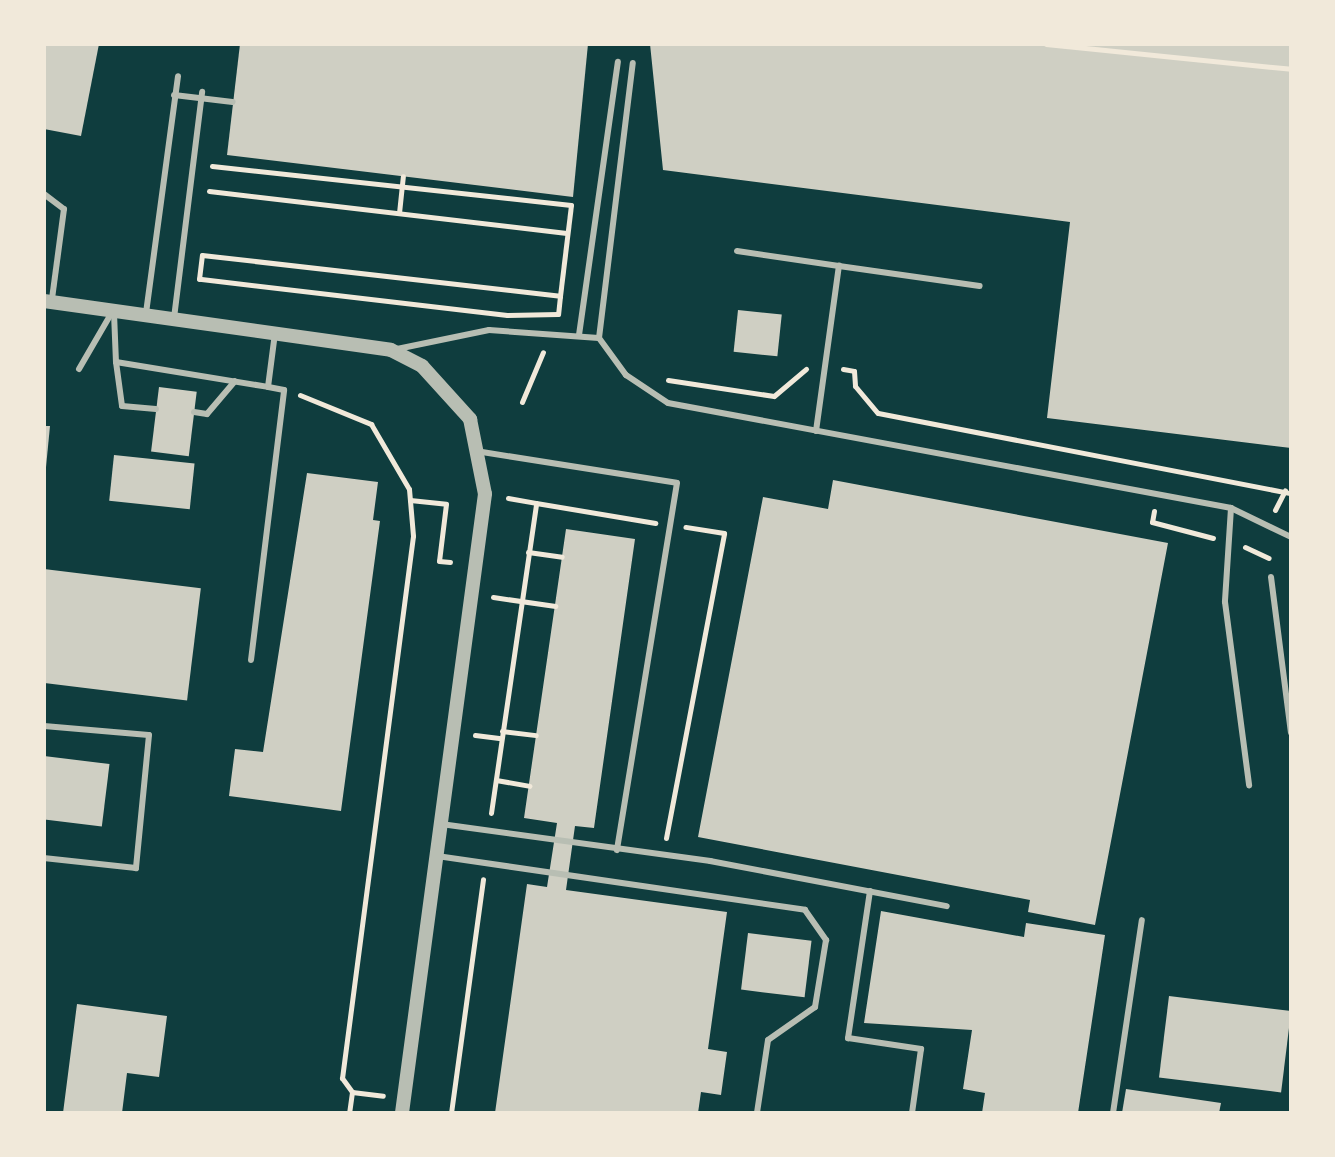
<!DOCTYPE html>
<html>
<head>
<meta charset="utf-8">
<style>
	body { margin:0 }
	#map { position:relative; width:1335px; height:1157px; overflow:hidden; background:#0f3d3e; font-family:"Source Sans 3",sans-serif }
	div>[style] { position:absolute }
	.building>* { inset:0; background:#cfcfc3; transform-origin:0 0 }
	.path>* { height:5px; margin:-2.5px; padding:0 2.5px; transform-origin:2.5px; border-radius:2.5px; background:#f1e9da }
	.service>* { height:6px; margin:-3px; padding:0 3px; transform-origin:3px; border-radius:3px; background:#b8beb3 }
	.tertiary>* { height:14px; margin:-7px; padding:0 7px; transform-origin:7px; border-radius:7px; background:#b8beb3 }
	span { translate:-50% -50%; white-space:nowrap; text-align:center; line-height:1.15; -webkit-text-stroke:6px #f1e9da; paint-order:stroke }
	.frame { position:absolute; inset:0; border:46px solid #f1e9da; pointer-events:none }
</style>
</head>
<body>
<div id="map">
	<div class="building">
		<i style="clip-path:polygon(44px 44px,99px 44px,81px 136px,44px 129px)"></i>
		<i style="clip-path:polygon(240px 44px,588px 44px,573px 197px,227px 155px)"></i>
		<i style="clip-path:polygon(650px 44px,1291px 44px,1291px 448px,1047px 418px,1070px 222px,663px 170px)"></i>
		<i style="left:738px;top:310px;width:44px;height:42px;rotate:6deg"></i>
		<i style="left:159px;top:387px;width:38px;height:65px;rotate:7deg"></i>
		<i style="clip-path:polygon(44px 426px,50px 426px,46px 467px,44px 467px)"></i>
		<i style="left:114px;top:455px;width:81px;height:46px;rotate:6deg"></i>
		<i style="clip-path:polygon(307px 473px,378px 482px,373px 520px,380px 521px,341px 811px,229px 796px,235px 749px,263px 752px)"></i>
		<i style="clip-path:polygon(833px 480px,1168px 543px,1095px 925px,1028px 912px,1030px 900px,698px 837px,763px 497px,828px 509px)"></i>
		<i style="clip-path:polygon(566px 529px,635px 539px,594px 828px,575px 826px,566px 890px,727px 912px,708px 1049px,727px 1052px,721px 1095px,701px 1092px,698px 1113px,495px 1113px,527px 884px,547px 887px,557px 823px,524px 818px)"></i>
		<i style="left:44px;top:569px;width:158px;height:113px;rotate:7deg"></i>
		<i style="left:44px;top:756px;width:66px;height:63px;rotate:7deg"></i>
		<i style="clip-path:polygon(881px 911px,1024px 937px,1026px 923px,1105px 935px,1078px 1113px,982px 1113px,985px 1093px,963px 1089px,972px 1030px,864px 1023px)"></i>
		<i style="left:748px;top:933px;width:64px;height:57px;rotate:7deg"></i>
		<i style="left:1169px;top:996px;width:123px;height:82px;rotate:7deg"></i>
		<i style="clip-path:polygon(77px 1004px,167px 1016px,159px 1077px,127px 1073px,122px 1113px,63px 1113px)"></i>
		<i style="clip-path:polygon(1126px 1089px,1221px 1103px,1219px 1113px,1122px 1113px)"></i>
	</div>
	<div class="path">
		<i style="left:1046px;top:44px;width:246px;rotate:5.8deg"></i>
		<i style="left:212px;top:166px;width:361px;rotate:6.2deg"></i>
		<i style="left:571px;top:205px;width:92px;rotate:96.9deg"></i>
		<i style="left:209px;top:191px;width:360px;rotate:6.7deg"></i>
		<i style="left:399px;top:213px;width:37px;rotate:-84deg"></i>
		<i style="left:202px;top:255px;width:360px;rotate:6.5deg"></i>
		<i style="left:560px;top:296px;width:18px;rotate:96deg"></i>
		<i style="left:558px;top:314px;width:51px;rotate:178.9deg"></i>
		<i style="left:507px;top:315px;width:310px;rotate:-173.3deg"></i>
		<i style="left:199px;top:279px;width:24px;rotate:-83deg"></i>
		<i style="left:843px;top:369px;width:11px;rotate:10deg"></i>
		<i style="left:854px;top:371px;width:15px;rotate:86deg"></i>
		<i style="left:855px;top:386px;width:35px;rotate:50deg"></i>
		<i style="left:878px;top:413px;width:421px;rotate:11deg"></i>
		<i style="left:668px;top:380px;width:107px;rotate:8.6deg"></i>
		<i style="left:774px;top:396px;width:42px;rotate:-40.2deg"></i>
		<i style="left:300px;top:395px;width:77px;rotate:22.2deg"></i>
		<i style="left:371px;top:424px;width:75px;rotate:59.7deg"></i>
		<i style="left:409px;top:489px;width:47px;rotate:85.1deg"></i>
		<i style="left:413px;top:536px;width:547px;rotate:97.46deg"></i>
		<i style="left:342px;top:1078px;width:17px;rotate:54deg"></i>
		<i style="left:352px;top:1092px;width:21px;rotate:98deg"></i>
		<i style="left:522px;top:402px;width:54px;rotate:-67.2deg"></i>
		<i style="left:508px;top:498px;width:28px;rotate:10deg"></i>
		<i style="left:410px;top:500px;width:36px;rotate:6deg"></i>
		<i style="left:446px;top:504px;width:57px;rotate:97deg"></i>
		<i style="left:439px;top:561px;width:11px;rotate:5deg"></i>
		<i style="left:1275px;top:510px;width:22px;rotate:-63deg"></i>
		<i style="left:1154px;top:511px;width:11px;rotate:100deg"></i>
		<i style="left:1152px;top:522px;width:63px;rotate:14.7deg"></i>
		<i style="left:1245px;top:547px;width:26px;rotate:25deg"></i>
		<i style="left:528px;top:552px;width:34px;rotate:8deg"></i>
		<i style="left:493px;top:597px;width:63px;rotate:8.3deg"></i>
		<i style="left:502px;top:731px;width:34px;rotate:7deg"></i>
		<i style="left:475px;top:735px;width:26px;rotate:7deg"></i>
		<i style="left:496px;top:780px;width:34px;rotate:10deg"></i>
		<i style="left:491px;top:813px;width:313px;rotate:-81.7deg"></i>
		<i style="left:536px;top:503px;width:121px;rotate:9.5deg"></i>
		<i style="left:666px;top:838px;width:310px;rotate:-79.2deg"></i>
		<i style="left:724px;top:533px;width:39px;rotate:-171deg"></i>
		<i style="left:352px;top:1092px;width:31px;rotate:7deg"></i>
		<i style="left:451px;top:1113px;width:236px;rotate:-82.2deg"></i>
	</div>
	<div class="service">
		<i style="left:174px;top:95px;width:59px;rotate:6.8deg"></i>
		<i style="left:44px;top:194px;width:25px;rotate:37deg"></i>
		<i style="left:64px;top:209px;width:91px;rotate:97.6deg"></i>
		<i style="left:737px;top:251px;width:103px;rotate:8.4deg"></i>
		<i style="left:114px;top:313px;width:49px;rotate:87.7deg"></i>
		<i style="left:116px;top:362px;width:154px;rotate:9.3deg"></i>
		<i style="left:268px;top:387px;width:54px;rotate:-82.6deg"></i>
		<i style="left:146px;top:313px;width:239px;rotate:-82.3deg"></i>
		<i style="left:174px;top:318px;width:228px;rotate:-82.9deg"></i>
		<i style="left:579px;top:335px;width:276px;rotate:-81.9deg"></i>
		<i style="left:599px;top:338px;width:277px;rotate:-83deg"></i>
		<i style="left:397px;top:349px;width:94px;rotate:-11.7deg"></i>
		<i style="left:489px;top:330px;width:110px;rotate:4.2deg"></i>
		<i style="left:599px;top:338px;width:46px;rotate:53.9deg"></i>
		<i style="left:626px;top:375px;width:50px;rotate:33.7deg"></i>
		<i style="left:668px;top:403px;width:573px;rotate:10.56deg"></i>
		<i style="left:1231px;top:508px;width:67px;rotate:25.8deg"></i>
		<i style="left:116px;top:362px;width:44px;rotate:82.2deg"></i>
		<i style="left:122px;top:406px;width:34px;rotate:5deg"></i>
		<i style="left:79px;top:369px;width:66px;rotate:-59.9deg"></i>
		<i style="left:194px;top:412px;width:13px;rotate:9deg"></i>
		<i style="left:207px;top:414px;width:43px;rotate:-49.7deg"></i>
		<i style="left:816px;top:431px;width:167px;rotate:-82.1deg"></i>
		<i style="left:839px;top:266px;width:142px;rotate:8.1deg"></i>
		<i style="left:482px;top:452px;width:197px;rotate:9deg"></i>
		<i style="left:677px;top:483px;width:372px;rotate:99.3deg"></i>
		<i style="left:1231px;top:508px;width:94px;rotate:93.7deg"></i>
		<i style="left:1225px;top:602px;width:185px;rotate:82.5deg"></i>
		<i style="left:1271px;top:577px;width:157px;rotate:82.7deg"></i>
		<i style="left:251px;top:660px;width:272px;rotate:-83deg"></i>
		<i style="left:284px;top:390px;width:16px;rotate:-169deg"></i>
		<i style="left:44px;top:726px;width:105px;rotate:4.9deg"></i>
		<i style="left:149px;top:735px;width:134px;rotate:95.6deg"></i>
		<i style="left:136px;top:868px;width:93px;rotate:-173.8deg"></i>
		<i style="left:441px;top:824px;width:272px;rotate:7.8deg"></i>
		<i style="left:710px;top:861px;width:241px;rotate:10.8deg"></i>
		<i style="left:437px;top:856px;width:372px;rotate:8.3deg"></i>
		<i style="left:805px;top:910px;width:37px;rotate:55deg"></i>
		<i style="left:826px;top:940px;width:68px;rotate:99.3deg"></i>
		<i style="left:815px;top:1007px;width:57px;rotate:144.9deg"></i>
		<i style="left:768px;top:1040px;width:74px;rotate:98.6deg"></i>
		<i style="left:870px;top:891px;width:149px;rotate:98.5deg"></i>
		<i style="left:848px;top:1038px;width:74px;rotate:8.6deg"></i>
		<i style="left:921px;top:1049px;width:65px;rotate:98deg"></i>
		<i style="left:1113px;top:1113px;width:195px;rotate:-81.5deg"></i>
	</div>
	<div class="tertiary">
		<i style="left:44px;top:301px;width:350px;rotate:8deg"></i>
		<i style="left:391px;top:350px;width:35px;rotate:27deg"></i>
		<i style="left:422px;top:366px;width:72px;rotate:47.8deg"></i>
		<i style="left:470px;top:419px;width:76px;rotate:78.7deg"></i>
		<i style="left:485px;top:494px;width:625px;rotate:97.64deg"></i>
	</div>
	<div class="frame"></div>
</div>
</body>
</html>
